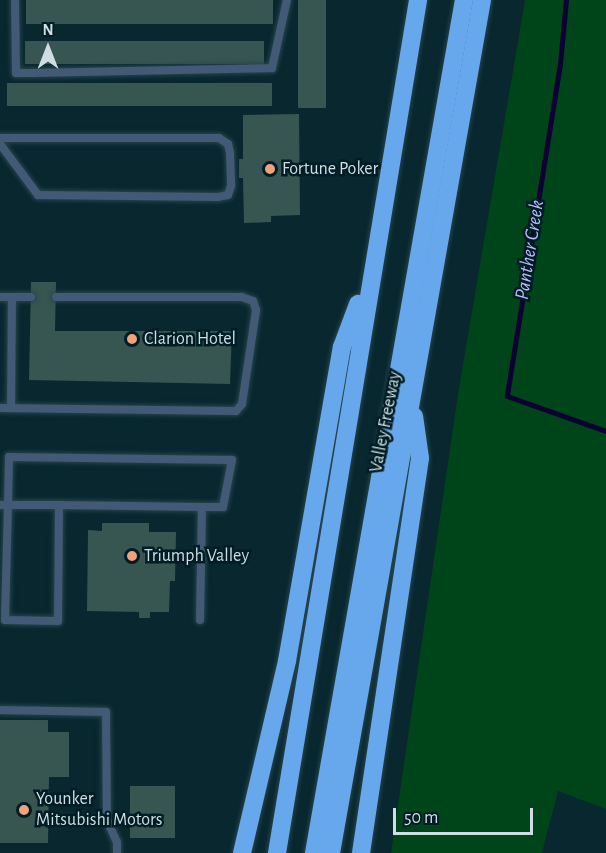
<!DOCTYPE html>
<html>
<head>
<meta charset="utf-8">
<style>
	body { margin:0 }
	#map { position:relative; width:606px; height:853px; overflow:hidden; background:#08272f; font-family:"Alegreya Sans",sans-serif }
	div>[style] { position:absolute }
	.green>* { inset:0; background:#004419 }
	.stream>* { height:5px; margin:-2.5px; padding:0 2.5px; transform-origin:2.5px; border-radius:2.5px; background:#0d0032 }
	.building>* { inset:0; background:#375651; transform-origin:0 0 }
	.roads { filter:drop-shadow(0 0 2px #28444c) drop-shadow(0 0 2px #28444c) }
	.service>* { height:8px; margin:-4px; padding:0 4px; transform-origin:4px; border-radius:4px; background:#425a76 }
	.motorway>* { height:18px; margin:-9px; padding:0 9px; transform-origin:9px; border-radius:9px; background:#67a7ec }
	.dots>* { width:16px; height:16px; translate:-50% -50%; box-sizing:border-box; border:3px solid #001d25; border-radius:50% }
	span { translate:-50% -50%; white-space:nowrap; text-align:center; line-height:1.15; -webkit-text-stroke:5px #001d25; paint-order:stroke }
	.poi-label { font-size:18px; color:#cedee3 }
	.left { translate:0 -50%; text-align:left }
	.street-label { font-size:18px; color:#cedee3 }
	.water-label { font-size:20px; color:#bdbbfc; font-style:italic }
	.north { position:absolute; left:18px; top:18px; width:60px; height:60px; -webkit-text-stroke:4px #001d25; paint-order:stroke; rotate:0deg; font-size:16px; font-weight:700; line-height:24px; text-align:center; color:#cedee3 }
	.north::after { content:''; display:block; margin:auto; width:21px; height:27px; background:#cedee3; clip-path:polygon(50% 0,100% 100%,50% 72%,0 100%) }
	.scale { position:absolute; left:393px; top:808px; width:140px; height:27px; box-sizing:border-box; border:3px solid #cedee3; border-top:0; padding-left:8px; font-size:18px; line-height:21px; white-space:nowrap; color:#cedee3; -webkit-text-stroke:4px #001d25; paint-order:stroke }
</style>
</head>
<body>
<div id="map">
	<div class="green">
		<i style="clip-path:polygon(525px 0,606px 0,606px 809px,558px 791px,542px 853px,391px 853px,458px 394px)"></i>
	</div>
	<div class="stream">
		<i style="left:566px;top:0;width:64px;rotate:95.4deg"></i>
		<i style="left:560px;top:64px;width:336px;rotate:99.1deg"></i>
		<i style="left:507px;top:396px;width:105px;rotate:19.5deg"></i>
	</div>
	<div class="building">
		<i style="left:26px;top:0;width:247px;height:24px"></i>
		<i style="left:298px;top:0;width:28px;height:108px"></i>
		<i style="left:264px;top:41px;width:23px;height:239px;rotate:90deg"></i>
		<i style="left:272px;top:83px;width:23px;height:265px;rotate:90deg"></i>
		<i style="clip-path:polygon(299px 114px,300px 215px,271px 216px,271px 222px,244px 223px,243px 178px,239px 178px,239px 159px,243px 159px,243px 115px)"></i>
		<i style="clip-path:polygon(31px 282px,56px 282px,55px 331px,232px 331px,230px 384px,29px 380px)"></i>
		<i style="clip-path:polygon(102px 523px,149px 523px,149px 532px,176px 532px,175px 581px,170px 581px,169px 612px,150px 612px,150px 618px,139px 618px,139px 612px,87px 611px,88px 530px,102px 531px)"></i>
		<i style="clip-path:polygon(0 720px,48px 720px,48px 732px,69px 732px,69px 777px,49px 777px,48px 843px,0 843px)"></i>
		<i style="left:130px;top:786px;width:45px;height:52px"></i>
	</div>
	<div class="roads">
		<div class="service">
			<i style="left:15px;top:0;width:73px;rotate:89.2deg"></i>
			<i style="left:16px;top:73px;width:19px"></i>
			<i style="left:35px;top:73px;width:237px;rotate:-1.2deg"></i>
			<i style="left:272px;top:68px;width:70px;rotate:-77.6deg"></i>
			<i style="left:0;top:138px;width:219px"></i>
			<i style="left:219px;top:138px;width:11px;rotate:34deg"></i>
			<i style="left:228px;top:144px;width:9px;rotate:77deg"></i>
			<i style="left:230px;top:153px;width:33px;rotate:88deg"></i>
			<i style="left:231px;top:186px;width:9px;rotate:108deg"></i>
			<i style="left:228px;top:195px;width:10px;rotate:169deg"></i>
			<i style="left:218px;top:197px;width:180px;rotate:-179.4deg"></i>
			<i style="left:38px;top:195px;width:64px;rotate:-126.7deg"></i>
			<i style="left:0;top:297px;width:31px"></i>
			<i style="left:0;top:408px;width:236px;rotate:0.7deg"></i>
			<i style="left:236px;top:411px;width:9px;rotate:-49deg"></i>
			<i style="left:242px;top:404px;width:95px;rotate:-81.5deg"></i>
			<i style="left:256px;top:310px;width:9px;rotate:-108deg"></i>
			<i style="left:253px;top:301px;width:12px;rotate:-160deg"></i>
			<i style="left:242px;top:297px;width:186px;rotate:180deg"></i>
			<i style="left:11px;top:408px;width:111px;rotate:-89.5deg"></i>
			<i style="left:0;top:505px;width:59px"></i>
			<i style="left:59px;top:505px;width:143px;rotate:0.8deg"></i>
			<i style="left:202px;top:507px;width:21px"></i>
			<i style="left:223px;top:507px;width:48px;rotate:-79.2deg"></i>
			<i style="left:232px;top:460px;width:223px;rotate:-179.2deg"></i>
			<i style="left:9px;top:457px;width:48px;rotate:91.2deg"></i>
			<i style="left:8px;top:505px;width:115px;rotate:91.5deg"></i>
			<i style="left:5px;top:620px;width:53px;rotate:1.1deg"></i>
			<i style="left:58px;top:621px;width:116px;rotate:-89.5deg"></i>
			<i style="left:200px;top:620px;width:113px;rotate:-89deg"></i>
			<i style="left:0;top:710px;width:106px;rotate:1.1deg"></i>
			<i style="left:106px;top:712px;width:108px;rotate:89.5deg"></i>
			<i style="left:107px;top:820px;width:24px;rotate:66deg"></i>
			<i style="left:117px;top:842px;width:11px;rotate:90deg"></i>
			<i style="left:53px;top:820px;width:54px"></i>
		</div>
		<div class="motorway">
			<i style="left:242px;top:853px;width:197px;rotate:-76.8deg"></i>
			<i style="left:287px;top:661px;width:319px;rotate:-80.1deg"></i>
			<i style="left:342px;top:347px;width:46px;rotate:-69.6deg"></i>
			<i style="left:277px;top:853px;width:865px;rotate:-80.61deg"></i>
			<i style="left:314px;top:853px;width:866px;rotate:-80.03deg"></i>
			<i style="left:331px;top:853px;width:866px;rotate:-79.96deg"></i>
			<i style="left:361px;top:853px;width:399px;rotate:-81.5deg"></i>
			<i style="left:420px;top:458px;width:42px;rotate:-98.1deg"></i>
		</div>
	</div>
	<div class="dots">
		<i style="left:270px;top:169px;background:#f0a27a"></i>
		<i style="left:132px;top:339px;background:#f0a27a"></i>
		<i style="left:132px;top:556px;background:#f0a27a"></i>
		<i style="left:24px;top:810px;background:#f0a27a"></i>
	</div>
	<div class="poi-label">
		<span class="left" style="left:282px;top:169px">Fortune Poker</span>
		<span class="left" style="left:144px;top:339px">Clarion Hotel</span>
		<span class="left" style="left:144px;top:556px">Triumph Valley</span>
		<span class="left" style="left:36px;top:810px">Younker<br>Mitsubishi Motors</span>
	</div>
	<div class="street-label">
		<span style="left:386px;top:422px;rotate:-79deg">Valley Freeway</span>
	</div>
	<div class="water-label">
		<span style="left:530px;top:250px;rotate:-81deg">Panther Creek</span>
	</div>
	<div class="north">N</div>
	<div class="scale">50 m</div>
</div>
</body>
</html>
